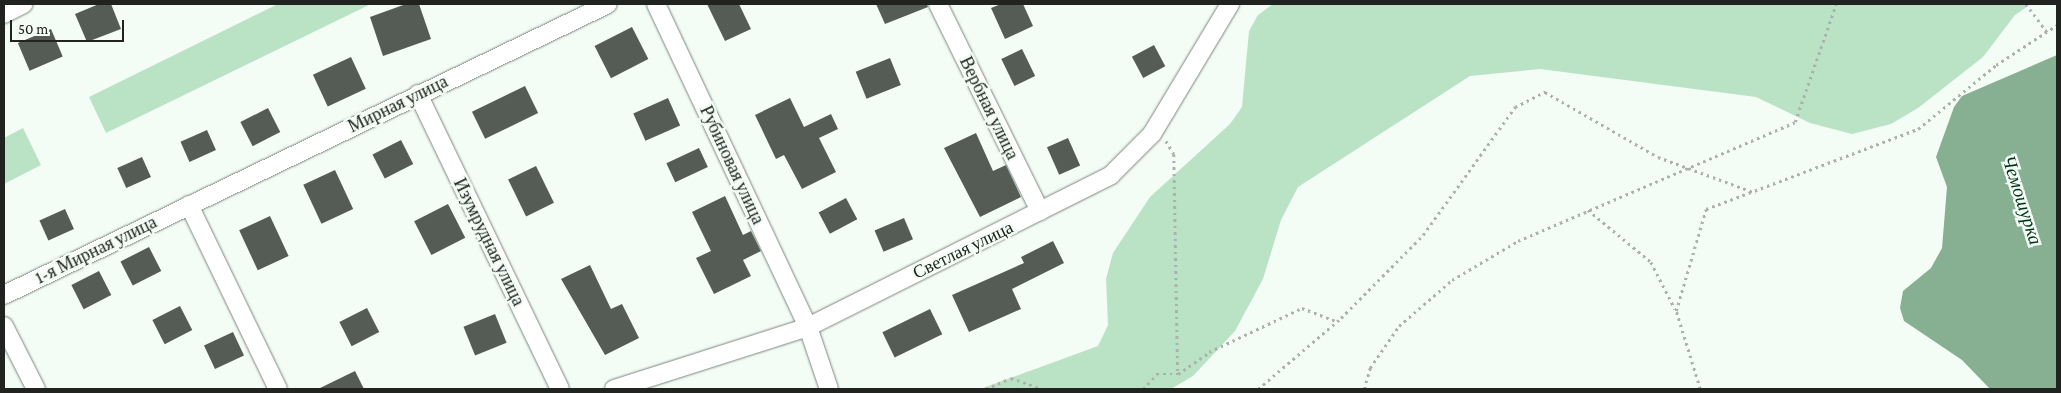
<!DOCTYPE html>
<html>
<head>
<meta charset="utf-8">
<style>
	body { margin:0 }
	#map { position:relative; width:2061px; height:393px; overflow:hidden; background:#f3fcf5; font-family:"Crimson Pro",serif }
	div>[style] { position:absolute }
	.green>* { inset:0; background:#bae3c5 }
	.water>* { inset:0; background:#87b092 }
	.building>* { inset:0; background:#555c56; transform-origin:0 0 }
	.path>* { height:2.5px; margin-top:-1.25px; transform-origin:0; background:repeating-linear-gradient(90deg,#abb2ac 0 2.5px,transparent 0 6.5px) }
	.roads { filter:drop-shadow(0 0 1px #7d857f) drop-shadow(0 0 1px #7d857f) }
	.minor>* { height:18px; margin:-9px; padding:0 9px; transform-origin:9px; border-radius:9px; background:#fff }
	span { translate:-50% -50%; white-space:nowrap; text-align:center; line-height:1.15; -webkit-text-stroke:5px #f3fcf5; paint-order:stroke }
	.street-label { font-size:18px; color:#202320 }
	.water-label { font-size:19px; color:#003418; font-style:italic }
	.frame { position:absolute; inset:0; border:5px solid #202320; pointer-events:none }
	.scale { position:absolute; left:10px; top:20px; width:114px; height:22px; box-sizing:border-box; border:2px solid #202320; border-top:0; padding-left:6px; font-size:15px; line-height:18px; white-space:nowrap; color:#202320; -webkit-text-stroke:4px #f3fcf5; paint-order:stroke }
</style>
</head>
<body>
<div id="map">
	<div class="green">
		<i style="clip-path:polygon(278px 4px,371px 4px,106px 133px,89px 97px)"></i>
		<i style="clip-path:polygon(1273px 4px,2031px 4px,2015px 15px,1983px 57px,1918px 108px,1891px 124px,1852px 134px,1810px 123px,1756px 97px,1540px 69px,1470px 76px,1298px 187px,1281px 220px,1263px 279px,1235px 331px,1193px 376px,1171px 389px,980px 389px,1098px 346px,1108px 325px,1106px 279px,1113px 253px,1150px 197px,1230px 124px,1242px 107px,1249px 31px,1258px 15px)"></i>
		<i style="clip-path:polygon(23px 128px,41px 165px,4px 184px,4px 138px)"></i>
	</div>
	<div class="water">
		<i style="clip-path:polygon(2057px 55px,2057px 389px,1990px 389px,1962px 360px,1904px 321px,1900px 308px,1903px 291px,1931px 268px,1942px 248px,1947px 187px,1936px 157px,1954px 107px,1962px 96px)"></i>
	</div>
	<div class="building">
		<i style="clip-path:polygon(99px 4px,111px 4px,121px 29px,87px 42px,75px 14px)"></i>
		<i style="clip-path:polygon(406px 4px,419px 4px,431px 39px,383px 56px,370px 17px)"></i>
		<i style="clip-path:polygon(707px 4px,739px 4px,751px 29px,725px 41px)"></i>
		<i style="clip-path:polygon(876px 4px,927px 4px,928px 7px,885px 24px)"></i>
		<i style="clip-path:polygon(1001px 4px,1023px 4px,1033px 26px,1005px 39px,991px 8px)"></i>
		<i style="left:632px;top:27px;width:36px;height:42px;rotate:63deg"></i>
		<i style="left:51px;top:29px;width:30px;height:36px;rotate:67deg"></i>
		<i style="left:1154px;top:45px;width:24px;height:25px;rotate:62deg"></i>
		<i style="left:1022px;top:49px;width:30px;height:23px;rotate:64deg"></i>
		<i style="left:351px;top:57px;width:35px;height:42px;rotate:65deg"></i>
		<i style="left:890px;top:58px;width:29px;height:37px;rotate:68deg"></i>
		<i style="left:525px;top:86px;width:30px;height:59px;rotate:64deg"></i>
		<i style="left:668px;top:98px;width:30px;height:38px;rotate:66deg"></i>
		<i style="clip-path:polygon(790px 98px,804px 127px,831px 114px,838px 129px,819px 138px,836px 172px,802px 189px,784px 155px,776px 159px,755px 115px)"></i>
		<i style="left:268px;top:108px;width:27px;height:31px;rotate:63deg"></i>
		<i style="left:207px;top:130px;width:22px;height:29px;rotate:66deg"></i>
		<i style="clip-path:polygon(976px 133px,993px 171px,1006px 165px,1021px 197px,980px 217px,944px 148px)"></i>
		<i style="left:1068px;top:138px;width:30px;height:23px;rotate:66deg"></i>
		<i style="left:401px;top:140px;width:27px;height:32px;rotate:63deg"></i>
		<i style="left:699px;top:148px;width:21px;height:36px;rotate:65deg"></i>
		<i style="left:142px;top:157px;width:22px;height:27px;rotate:66deg"></i>
		<i style="left:536px;top:166px;width:41px;height:31px;rotate:64deg"></i>
		<i style="left:335px;top:170px;width:43px;height:35px;rotate:65deg"></i>
		<i style="clip-path:polygon(725px 196px,743px 235px,751px 231px,761px 251px,743px 260px,751px 276px,714px 294px,696px 258px,711px 251px,692px 212px)"></i>
		<i style="left:846px;top:198px;width:24px;height:31px;rotate:62deg"></i>
		<i style="left:448px;top:204px;width:38px;height:38px;rotate:63deg"></i>
		<i style="left:65px;top:209px;width:22px;height:28px;rotate:66deg"></i>
		<i style="left:270px;top:216px;width:44px;height:34px;rotate:65deg"></i>
		<i style="left:904px;top:218px;width:23px;height:32px;rotate:67deg"></i>
		<i style="clip-path:polygon(1053px 241px,1064px 263px,1012px 289px,1021px 309px,969px 332px,952px 295px,1024px 263px,1021px 257px)"></i>
		<i style="left:149px;top:247px;width:27px;height:32px;rotate:63deg"></i>
		<i style="clip-path:polygon(590px 265px,611px 309px,622px 304px,639px 338px,605px 355px,561px 279px)"></i>
		<i style="left:99px;top:271px;width:27px;height:31px;rotate:63deg"></i>
		<i style="left:180px;top:306px;width:27px;height:31px;rotate:63deg"></i>
		<i style="left:367px;top:308px;width:27px;height:31px;rotate:63deg"></i>
		<i style="left:930px;top:309px;width:28px;height:53px;rotate:64deg"></i>
		<i style="left:495px;top:314px;width:31px;height:34px;rotate:68deg"></i>
		<i style="left:233px;top:332px;width:26px;height:32px;rotate:65deg"></i>
		<i style="clip-path:polygon(355px 371px,364px 389px,318px 389px)"></i>
	</div>
	<div class="path">
		<i style="left:2026px;top:4px;width:35px;rotate:53deg"></i>
		<i style="left:1166px;top:141px;width:15px;rotate:58deg"></i>
		<i style="left:1174px;top:154px;width:220px;rotate:89deg"></i>
		<i style="left:1588px;top:210px;width:82px;rotate:39.5deg"></i>
		<i style="left:1651px;top:262px;width:53px;rotate:62.9deg"></i>
		<i style="left:986px;top:389px;width:27px;rotate:-24deg"></i>
		<i style="left:1011px;top:378px;width:34px;rotate:19deg"></i>
		<i style="left:1143px;top:389px;width:21px;rotate:-47deg"></i>
		<i style="left:1157px;top:374px;width:21px"></i>
		<i style="left:1178px;top:374px;width:38px;rotate:-35deg"></i>
		<i style="left:1209px;top:352px;width:103px;rotate:-25.3deg"></i>
		<i style="left:1302px;top:308px;width:36px;rotate:21deg"></i>
		<i style="left:1258px;top:389px;width:109px;rotate:-40.5deg"></i>
		<i style="left:1341px;top:318px;width:117px;rotate:-45.3deg"></i>
		<i style="left:1423px;top:235px;width:158px;rotate:-54.3deg"></i>
		<i style="left:1515px;top:107px;width:34px;rotate:-27deg"></i>
		<i style="left:1545px;top:92px;width:130px;rotate:29.9deg"></i>
		<i style="left:1658px;top:157px;width:104px;rotate:20.2deg"></i>
		<i style="left:1364px;top:389px;width:22px;rotate:-74deg"></i>
		<i style="left:1370px;top:368px;width:51px;rotate:-55.4deg"></i>
		<i style="left:1399px;top:326px;width:70px;rotate:-41deg"></i>
		<i style="left:1452px;top:280px;width:77px;rotate:-30.6deg"></i>
		<i style="left:1518px;top:241px;width:301px;rotate:-23.2deg"></i>
		<i style="left:1795px;top:122px;width:125px;rotate:-70.8deg"></i>
		<i style="left:1700px;top:389px;width:82px;rotate:-107.1deg"></i>
		<i style="left:1676px;top:311px;width:106px;rotate:-73.6deg"></i>
		<i style="left:1706px;top:209px;width:227px;rotate:-20.7deg"></i>
		<i style="left:1918px;top:129px;width:101px;rotate:-39.4deg"></i>
		<i style="left:1996px;top:65px;width:73px;rotate:-33.3deg"></i>
	</div>
	<div class="roads">
		<div class="minor">
			<i style="left:656px;top:4px;width:357px;rotate:64.8deg"></i>
			<i style="left:808px;top:327px;width:65px;rotate:71.3deg"></i>
			<i style="left:938px;top:4px;width:231px;rotate:63.8deg"></i>
			<i style="left:4px;top:14px;width:22px;rotate:-27deg"></i>
			<i style="left:418px;top:94px;width:327px;rotate:64.3deg"></i>
			<i style="left:189px;top:205px;width:204px;rotate:64.2deg"></i>
			<i style="left:4px;top:295px;width:670px;rotate:-25.72deg"></i>
			<i style="left:4px;top:326px;width:71px;rotate:63.1deg"></i>
			<i style="left:614px;top:389px;width:204px;rotate:-17.7deg"></i>
			<i style="left:808px;top:327px;width:339px;rotate:-26.6deg"></i>
			<i style="left:1111px;top:175px;width:58px;rotate:-45deg"></i>
			<i style="left:1152px;top:134px;width:152px;rotate:-59deg"></i>
		</div>
	</div>
	<div class="street-label">
		<span style="left:398px;top:104px;rotate:-26deg">Мирная улица</span>
		<span style="left:989px;top:108px;rotate:64deg">Вербная улица</span>
		<span style="left:732px;top:165px;rotate:65deg">Рубиновая улица</span>
		<span style="left:489px;top:242px;rotate:64deg">Изумрудная улица</span>
		<span style="left:96px;top:250px;rotate:-26deg">1-я Мирная улица</span>
		<span style="left:963px;top:250px;rotate:-26deg">Светлая улица</span>
	</div>
	<div class="water-label">
		<span style="left:2022px;top:200px;rotate:72deg">Чемошурка</span>
	</div>
	<div class="frame"></div>
	<div class="scale">50 m</div>
</div>
</body>
</html>
